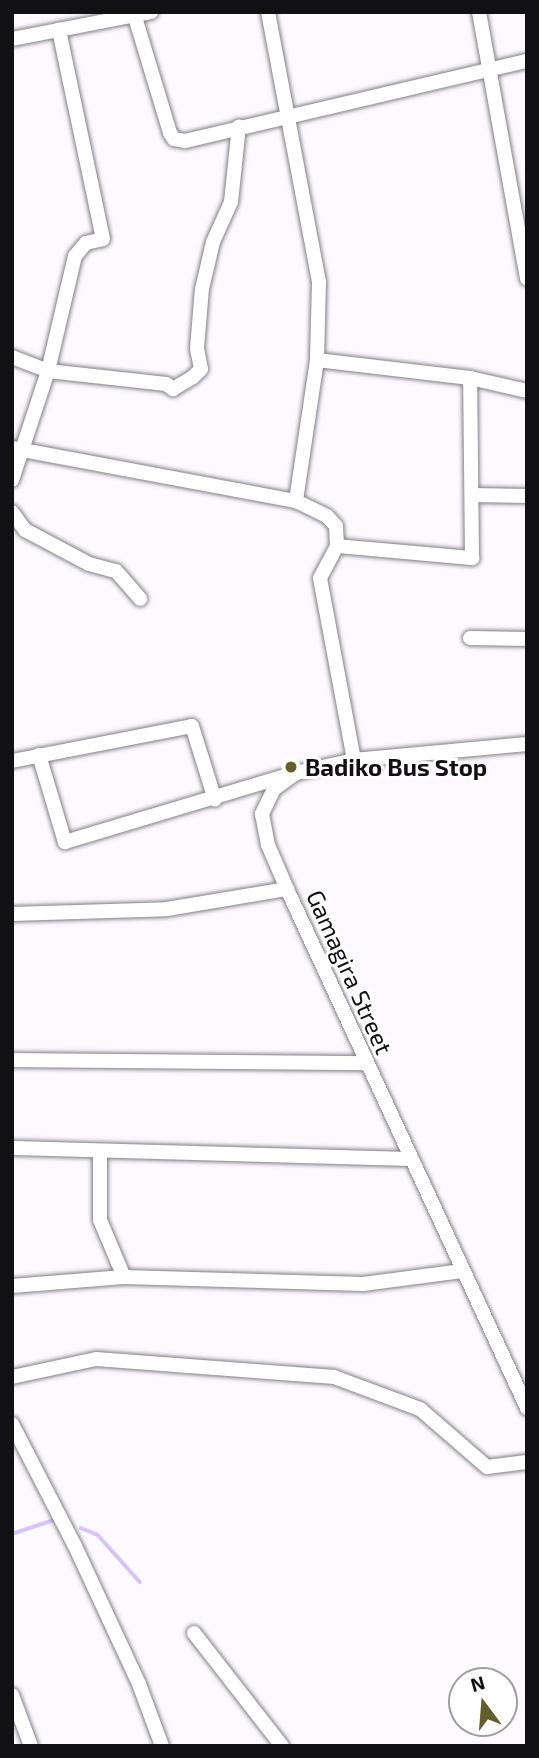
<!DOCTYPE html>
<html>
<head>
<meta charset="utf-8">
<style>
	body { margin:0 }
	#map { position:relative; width:539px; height:1758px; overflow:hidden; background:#fcfaff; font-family:"Exo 2",sans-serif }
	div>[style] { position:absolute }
	.stream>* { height:3.5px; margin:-1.75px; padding:0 1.75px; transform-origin:1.75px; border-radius:1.75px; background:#d9c3fe }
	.roads { filter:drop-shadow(0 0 2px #828086) drop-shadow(0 0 2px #828086) }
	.minor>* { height:14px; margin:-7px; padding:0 7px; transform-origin:7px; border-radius:7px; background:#fff }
	.dots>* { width:19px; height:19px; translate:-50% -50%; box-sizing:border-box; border:4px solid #fff; border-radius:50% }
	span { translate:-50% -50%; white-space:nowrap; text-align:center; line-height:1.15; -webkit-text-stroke:6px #fff; paint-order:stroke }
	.poi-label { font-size:24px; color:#111113; font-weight:700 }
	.left { translate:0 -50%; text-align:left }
	.street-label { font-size:24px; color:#111113 }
	.frame { position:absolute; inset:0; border:14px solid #111113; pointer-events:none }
	.north { position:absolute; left:448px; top:1667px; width:70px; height:70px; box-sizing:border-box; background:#fff; border:2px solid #a0a0a1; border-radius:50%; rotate:344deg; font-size:19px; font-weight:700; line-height:28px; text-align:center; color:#111113 }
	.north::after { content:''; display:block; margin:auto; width:24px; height:32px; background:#665d2a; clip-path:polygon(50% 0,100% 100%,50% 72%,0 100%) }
</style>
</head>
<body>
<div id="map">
	<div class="stream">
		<i style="left:81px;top:1528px;width:18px;rotate:22deg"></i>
		<i style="left:98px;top:1535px;width:63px;rotate:48.2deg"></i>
		<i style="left:12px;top:1534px;width:47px;rotate:-18.4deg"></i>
	</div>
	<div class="roads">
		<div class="minor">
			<i style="left:268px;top:12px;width:275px;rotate:79.3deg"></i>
			<i style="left:319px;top:282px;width:78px;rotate:91.5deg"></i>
			<i style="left:317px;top:360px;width:143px;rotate:98.5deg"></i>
			<i style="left:479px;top:12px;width:271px;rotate:79.8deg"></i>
			<i style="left:135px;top:17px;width:121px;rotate:73.2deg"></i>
			<i style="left:170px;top:133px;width:7px;rotate:56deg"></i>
			<i style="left:174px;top:139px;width:11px;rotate:10deg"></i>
			<i style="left:185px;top:141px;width:351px;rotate:-13.2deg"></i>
			<i style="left:12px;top:39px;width:142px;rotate:-11deg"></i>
			<i style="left:12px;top:357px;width:39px;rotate:21deg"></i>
			<i style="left:48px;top:371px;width:119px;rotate:6.3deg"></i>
			<i style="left:166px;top:384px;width:9px;rotate:36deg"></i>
			<i style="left:173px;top:389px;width:23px;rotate:-31deg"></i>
			<i style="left:193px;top:377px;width:11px;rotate:-45deg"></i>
			<i style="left:201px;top:369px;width:21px;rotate:-101deg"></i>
			<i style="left:197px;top:348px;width:59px;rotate:-85.2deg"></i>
			<i style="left:202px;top:289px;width:48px;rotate:-76.8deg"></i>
			<i style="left:213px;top:242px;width:44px;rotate:-65.8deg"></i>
			<i style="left:231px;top:202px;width:76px;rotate:-84deg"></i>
			<i style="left:317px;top:360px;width:154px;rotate:6.7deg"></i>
			<i style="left:470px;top:378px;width:58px;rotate:12.8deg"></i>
			<i style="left:12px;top:448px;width:289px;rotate:10.6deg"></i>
			<i style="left:296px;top:501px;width:34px;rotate:26deg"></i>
			<i style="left:327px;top:516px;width:13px;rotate:48deg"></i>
			<i style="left:336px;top:526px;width:20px;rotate:87deg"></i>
			<i style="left:12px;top:480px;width:115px;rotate:-71.7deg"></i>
			<i style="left:48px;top:371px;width:118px;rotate:-76.8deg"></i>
			<i style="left:75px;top:256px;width:17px;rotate:-50deg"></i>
			<i style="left:86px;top:243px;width:17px;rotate:-13deg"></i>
			<i style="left:103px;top:239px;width:214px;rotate:-101.9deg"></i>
			<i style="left:473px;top:495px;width:54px;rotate:1.1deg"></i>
			<i style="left:12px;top:512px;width:22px;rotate:54deg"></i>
			<i style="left:25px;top:530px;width:72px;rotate:28deg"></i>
			<i style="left:89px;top:564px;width:28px;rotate:15deg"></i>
			<i style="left:116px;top:571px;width:37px;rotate:49deg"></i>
			<i style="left:470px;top:638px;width:57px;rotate:1deg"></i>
			<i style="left:527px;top:744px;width:174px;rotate:174.7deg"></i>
			<i style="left:354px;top:760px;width:59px;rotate:167.4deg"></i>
			<i style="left:296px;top:773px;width:27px;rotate:144deg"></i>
			<i style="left:274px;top:789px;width:28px;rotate:116deg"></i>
			<i style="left:262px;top:814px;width:32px;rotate:79deg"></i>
			<i style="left:268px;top:845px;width:48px;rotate:66.6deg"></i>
			<i style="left:287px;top:889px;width:572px;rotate:65.18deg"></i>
			<i style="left:39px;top:755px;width:91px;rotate:73.4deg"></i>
			<i style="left:65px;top:842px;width:230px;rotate:-16.7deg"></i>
			<i style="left:354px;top:760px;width:185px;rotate:-100.6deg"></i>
			<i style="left:320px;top:578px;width:36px;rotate:-62deg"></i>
			<i style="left:337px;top:546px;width:136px;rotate:5.1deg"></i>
			<i style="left:472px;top:558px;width:180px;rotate:-90.6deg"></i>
			<i style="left:12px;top:761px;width:183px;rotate:-11deg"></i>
			<i style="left:192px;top:726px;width:77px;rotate:72.7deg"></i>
			<i style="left:12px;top:914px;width:155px;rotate:-1.8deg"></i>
			<i style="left:167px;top:909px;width:122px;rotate:-9.5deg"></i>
			<i style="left:12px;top:1060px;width:354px;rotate:0.5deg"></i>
			<i style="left:12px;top:1148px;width:400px;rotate:1.6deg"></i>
			<i style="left:100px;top:1151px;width:69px;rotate:90deg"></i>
			<i style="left:100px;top:1220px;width:62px;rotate:67.2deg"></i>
			<i style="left:12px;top:1286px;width:112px;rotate:-4.6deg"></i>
			<i style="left:124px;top:1277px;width:239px;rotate:1.7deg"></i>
			<i style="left:363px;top:1284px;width:100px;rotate:-7.5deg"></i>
			<i style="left:12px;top:1377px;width:86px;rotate:-12.1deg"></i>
			<i style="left:96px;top:1359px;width:239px;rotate:4.3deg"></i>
			<i style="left:334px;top:1377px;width:92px;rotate:20.4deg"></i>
			<i style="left:420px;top:1409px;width:89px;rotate:40.9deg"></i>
			<i style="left:487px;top:1467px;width:40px;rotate:-7.1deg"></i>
			<i style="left:12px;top:1424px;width:137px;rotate:62.7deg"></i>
			<i style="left:75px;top:1546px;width:152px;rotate:65.1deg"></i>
			<i style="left:139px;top:1684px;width:66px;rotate:69.6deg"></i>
			<i style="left:194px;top:1633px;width:143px;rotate:52.1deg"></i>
			<i style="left:12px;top:1695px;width:54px;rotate:69.6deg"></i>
		</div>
	</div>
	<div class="dots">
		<i style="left:291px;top:767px;background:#665d2a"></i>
	</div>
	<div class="poi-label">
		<span class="left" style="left:305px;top:767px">Badiko Bus Stop</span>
	</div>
	<div class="street-label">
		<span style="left:350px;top:972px;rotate:66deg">Gamagira Street</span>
	</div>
	<div class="frame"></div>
	<div class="north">N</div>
</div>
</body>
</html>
